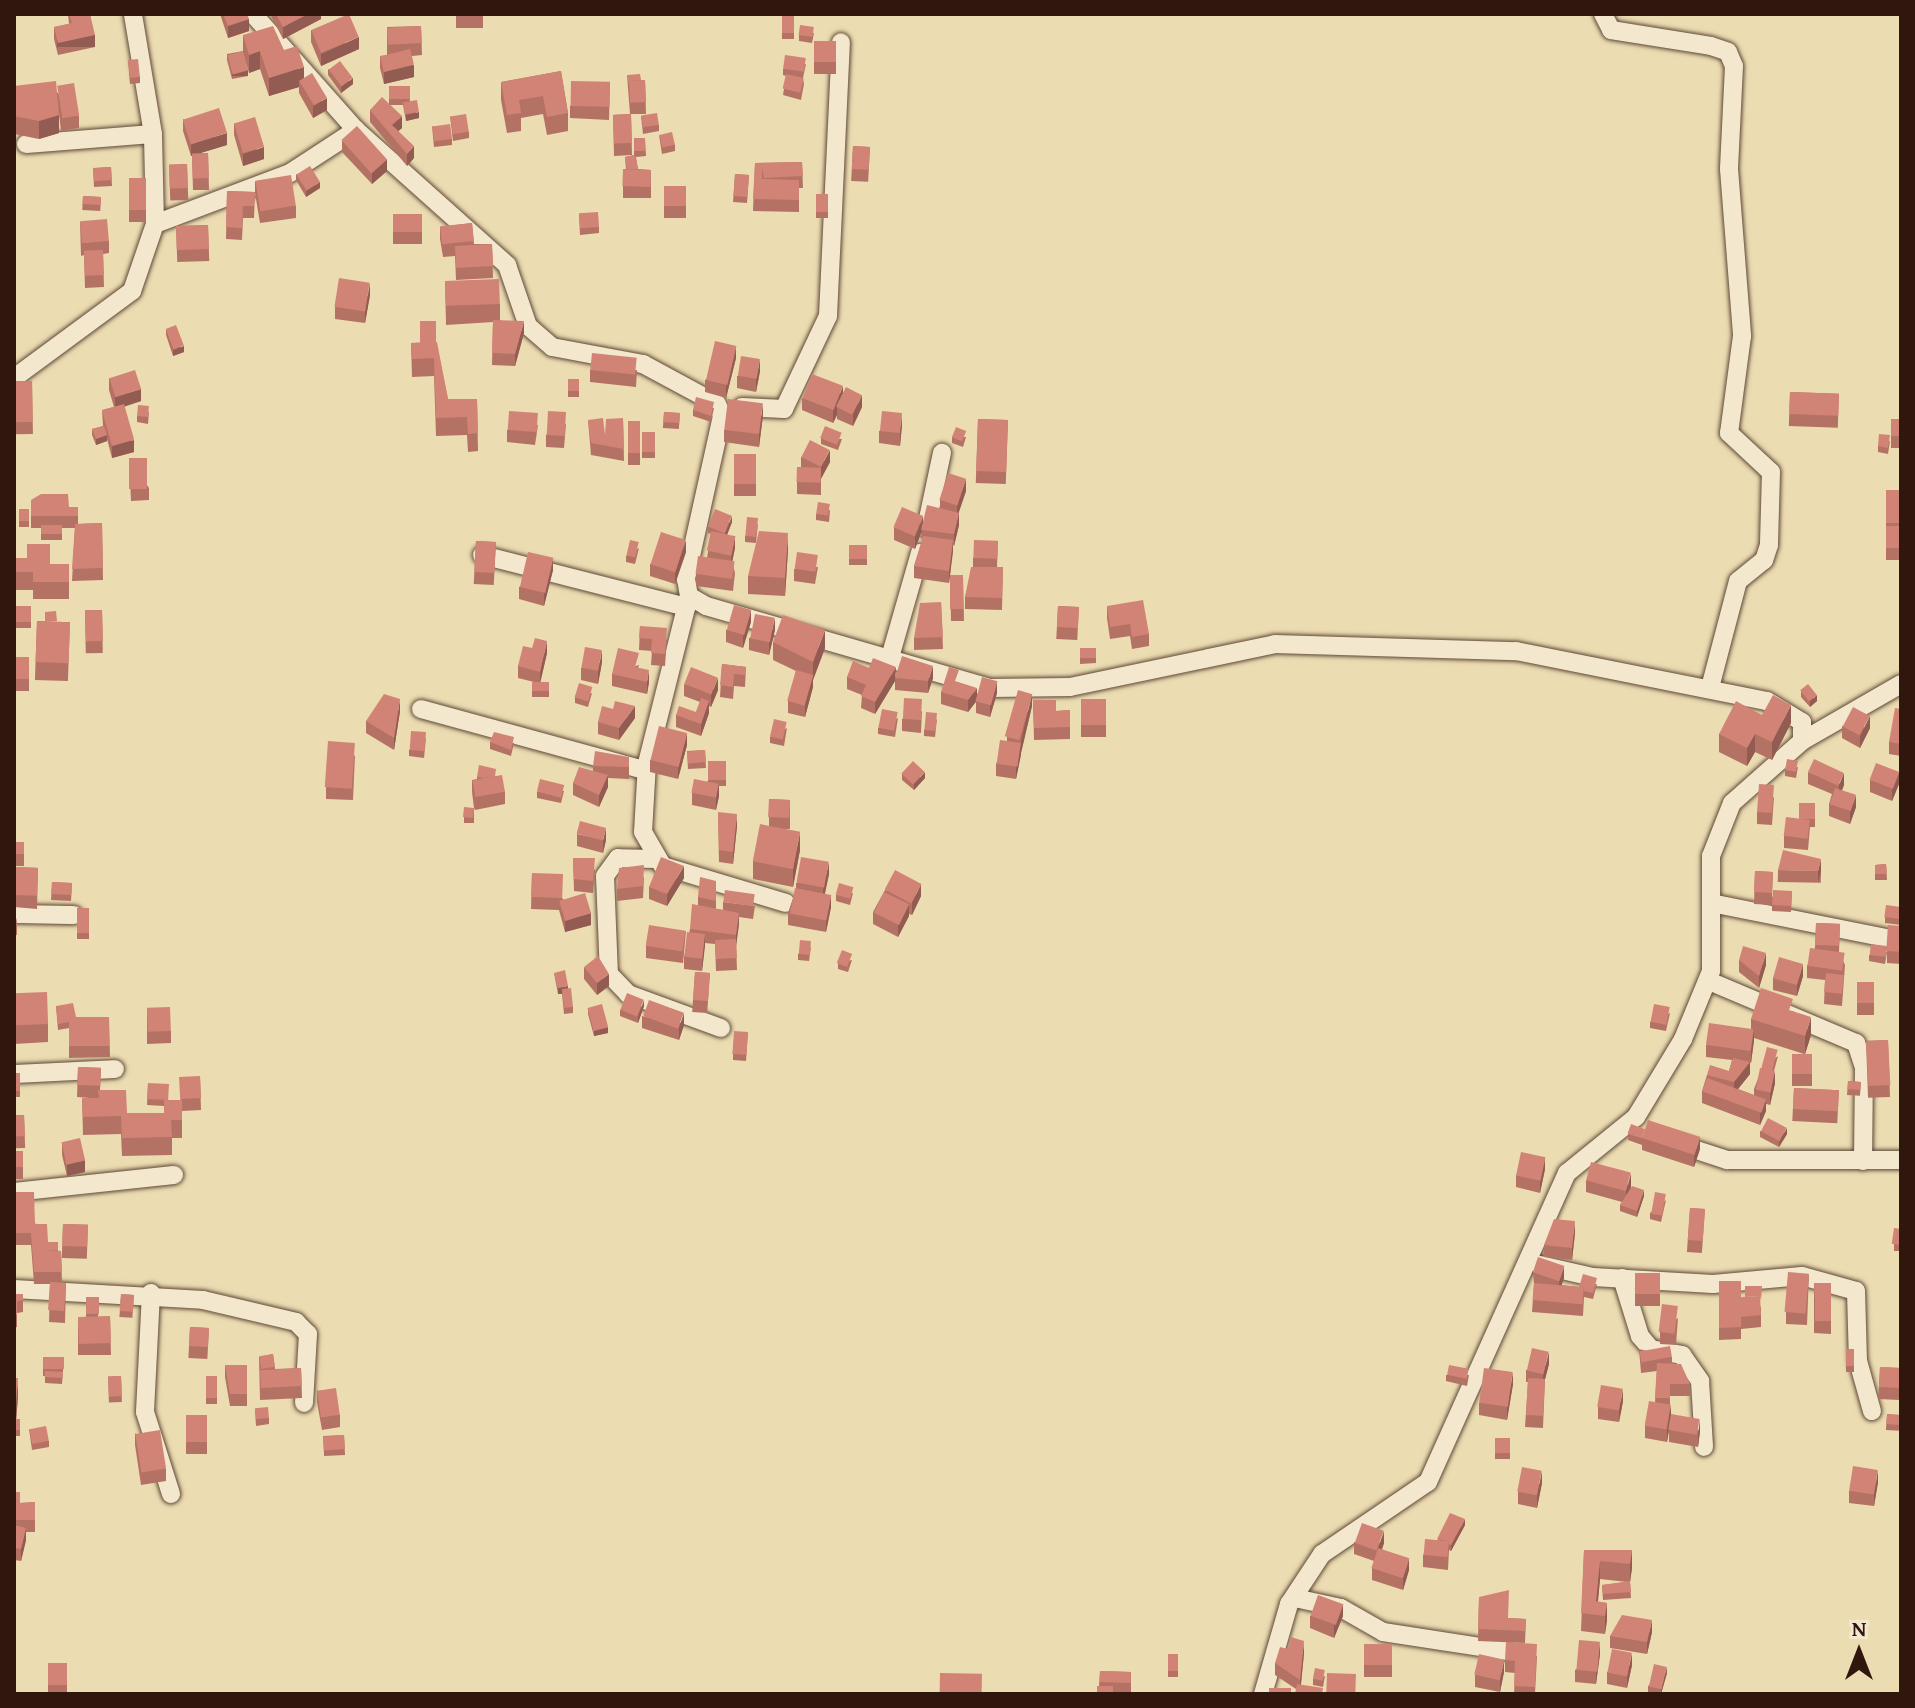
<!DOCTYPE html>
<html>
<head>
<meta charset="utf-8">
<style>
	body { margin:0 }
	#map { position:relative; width:1915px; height:1708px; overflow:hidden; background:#ecdcb2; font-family:"Gentium Book Plus",serif }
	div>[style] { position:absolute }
	.roads { filter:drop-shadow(0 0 2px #5e4836) drop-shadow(0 0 2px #5e4836) }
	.minor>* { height:18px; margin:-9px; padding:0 9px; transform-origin:9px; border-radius:9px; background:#f3e8cd }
	.wall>* { inset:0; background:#b47265; transform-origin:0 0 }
	.shaded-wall>* { inset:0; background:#925c53; transform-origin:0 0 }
	.building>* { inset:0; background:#d18476; transform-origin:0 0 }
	span { translate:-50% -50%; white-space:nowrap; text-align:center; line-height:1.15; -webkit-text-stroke:7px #f3e8cd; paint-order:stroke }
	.frame { position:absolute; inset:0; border:16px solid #2f170d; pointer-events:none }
	.north { position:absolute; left:1819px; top:1612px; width:80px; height:80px; -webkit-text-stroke:6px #f3e8cd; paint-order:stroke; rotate:0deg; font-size:22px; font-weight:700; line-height:32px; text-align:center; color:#2f170d }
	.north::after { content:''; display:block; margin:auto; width:28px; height:36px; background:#2f170d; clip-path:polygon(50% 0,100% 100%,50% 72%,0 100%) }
</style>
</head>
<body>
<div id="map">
	<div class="roads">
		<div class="minor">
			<i style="left:253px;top:14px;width:155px;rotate:48.4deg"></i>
			<i style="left:356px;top:130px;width:203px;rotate:41.8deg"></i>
			<i style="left:507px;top:265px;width:65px;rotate:71deg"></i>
			<i style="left:528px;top:326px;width:32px;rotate:41deg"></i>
			<i style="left:552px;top:347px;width:93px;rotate:10.6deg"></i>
			<i style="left:643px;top:364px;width:84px;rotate:28.4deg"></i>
			<i style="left:717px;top:404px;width:13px;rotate:67deg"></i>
			<i style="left:722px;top:416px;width:167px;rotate:102.5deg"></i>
			<i style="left:686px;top:579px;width:17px;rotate:80deg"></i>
			<i style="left:689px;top:596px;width:20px;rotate:30deg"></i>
			<i style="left:706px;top:606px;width:296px;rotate:16.1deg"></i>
			<i style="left:990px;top:688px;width:80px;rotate:-0.7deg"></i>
			<i style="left:1070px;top:687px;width:209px;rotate:-11.8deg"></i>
			<i style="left:1275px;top:644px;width:241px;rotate:1.7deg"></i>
			<i style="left:1516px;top:651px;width:256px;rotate:11.3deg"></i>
			<i style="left:1767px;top:701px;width:41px;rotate:31deg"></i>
			<i style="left:1802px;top:722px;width:19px;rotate:90deg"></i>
			<i style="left:1603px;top:14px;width:18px;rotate:63deg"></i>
			<i style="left:1611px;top:30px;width:101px;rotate:9.1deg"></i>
			<i style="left:1711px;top:46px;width:18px;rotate:19deg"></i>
			<i style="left:1728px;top:52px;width:15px;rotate:67deg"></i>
			<i style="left:1734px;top:66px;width:103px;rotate:92.8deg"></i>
			<i style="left:1729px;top:169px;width:168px;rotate:85.5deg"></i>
			<i style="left:1742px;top:336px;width:98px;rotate:97.6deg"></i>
			<i style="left:1729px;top:433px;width:57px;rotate:42.9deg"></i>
			<i style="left:1771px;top:472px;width:73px;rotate:91.6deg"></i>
			<i style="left:1769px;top:545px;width:16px;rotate:108deg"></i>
			<i style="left:1764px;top:560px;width:33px;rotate:141deg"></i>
			<i style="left:1738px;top:581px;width:106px;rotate:104.7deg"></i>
			<i style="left:26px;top:144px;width:127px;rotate:-4.5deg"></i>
			<i style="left:155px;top:224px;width:144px;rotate:-20.7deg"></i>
			<i style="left:290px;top:173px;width:79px;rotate:-33.1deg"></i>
			<i style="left:14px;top:378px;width:147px;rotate:-36.4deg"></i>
			<i style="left:132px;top:291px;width:71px;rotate:-71.1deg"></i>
			<i style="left:155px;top:224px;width:90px;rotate:-91.3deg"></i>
			<i style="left:153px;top:134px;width:122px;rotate:-99.5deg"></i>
			<i style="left:742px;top:407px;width:42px;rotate:2.7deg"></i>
			<i style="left:784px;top:409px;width:103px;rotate:-64.7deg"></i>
			<i style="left:828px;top:316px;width:274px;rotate:-87.3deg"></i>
			<i style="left:926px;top:528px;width:77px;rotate:-78deg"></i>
			<i style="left:482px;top:555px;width:211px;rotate:14.3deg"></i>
			<i style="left:689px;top:596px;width:172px;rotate:104.1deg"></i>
			<i style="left:647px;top:763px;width:69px;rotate:93.3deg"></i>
			<i style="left:643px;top:832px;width:39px;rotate:60deg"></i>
			<i style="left:663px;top:866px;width:128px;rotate:16.7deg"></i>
			<i style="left:891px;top:654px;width:105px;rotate:-74deg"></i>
			<i style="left:421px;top:709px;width:234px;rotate:15.3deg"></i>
			<i style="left:657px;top:859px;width:39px;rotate:-179deg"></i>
			<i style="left:618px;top:858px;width:22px;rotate:126deg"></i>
			<i style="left:605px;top:876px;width:98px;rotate:87.7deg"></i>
			<i style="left:609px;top:974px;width:28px;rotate:46deg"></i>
			<i style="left:628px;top:994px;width:99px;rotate:20.1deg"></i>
			<i style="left:1711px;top:903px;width:194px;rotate:11.3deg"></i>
			<i style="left:14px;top:914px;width:60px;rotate:1deg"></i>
			<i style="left:1709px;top:981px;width:160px;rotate:22.9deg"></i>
			<i style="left:1856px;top:1043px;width:25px;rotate:72deg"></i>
			<i style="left:1864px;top:1067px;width:94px;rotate:90.6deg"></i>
			<i style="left:14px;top:1074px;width:101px;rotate:-2.8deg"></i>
			<i style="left:1678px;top:1144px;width:52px;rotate:18.1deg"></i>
			<i style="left:1727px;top:1160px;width:174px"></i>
			<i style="left:14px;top:1192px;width:161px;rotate:-6.1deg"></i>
			<i style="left:1540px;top:1265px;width:54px;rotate:12.8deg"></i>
			<i style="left:1593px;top:1277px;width:120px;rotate:3.3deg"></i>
			<i style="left:1713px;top:1284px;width:89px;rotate:-5.1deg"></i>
			<i style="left:1802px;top:1276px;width:56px;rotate:15.5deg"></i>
			<i style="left:1856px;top:1291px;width:70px;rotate:88.4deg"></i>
			<i style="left:1858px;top:1361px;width:52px;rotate:74.4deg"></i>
			<i style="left:1622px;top:1278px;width:61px;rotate:72.8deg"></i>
			<i style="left:1640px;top:1336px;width:17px;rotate:50deg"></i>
			<i style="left:1651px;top:1349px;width:32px;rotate:11deg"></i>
			<i style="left:1682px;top:1355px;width:32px;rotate:55deg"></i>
			<i style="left:1700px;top:1381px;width:66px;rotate:86.5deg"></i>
			<i style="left:14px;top:1289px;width:189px;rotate:3.3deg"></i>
			<i style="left:203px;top:1300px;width:96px;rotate:13.3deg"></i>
			<i style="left:296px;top:1322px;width:17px;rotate:45deg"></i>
			<i style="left:308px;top:1334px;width:69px;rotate:93.3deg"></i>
			<i style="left:151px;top:1293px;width:119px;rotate:92.9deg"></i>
			<i style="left:145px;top:1412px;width:86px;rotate:72.4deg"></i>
			<i style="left:1295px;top:1598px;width:47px;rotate:12.3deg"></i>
			<i style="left:1341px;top:1608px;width:48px;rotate:29.7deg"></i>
			<i style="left:1383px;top:1632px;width:124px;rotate:8.8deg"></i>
			<i style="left:1263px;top:1694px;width:94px;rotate:-73.9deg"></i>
			<i style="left:1289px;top:1604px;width:60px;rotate:-56.6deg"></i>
			<i style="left:1322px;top:1554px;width:128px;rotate:-34.2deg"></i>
			<i style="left:1428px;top:1482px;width:339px;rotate:-65.8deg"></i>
			<i style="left:1567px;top:1173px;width:89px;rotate:-39.1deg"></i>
			<i style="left:1636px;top:1117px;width:91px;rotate:-58.9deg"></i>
			<i style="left:1683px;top:1039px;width:74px;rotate:-67.6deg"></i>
			<i style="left:1711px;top:971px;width:115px;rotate:-90deg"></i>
			<i style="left:1711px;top:856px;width:57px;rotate:-68.4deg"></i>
			<i style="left:1732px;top:803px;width:94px;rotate:-41.5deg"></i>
			<i style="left:1802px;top:741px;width:114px;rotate:-29.9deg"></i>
		</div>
	</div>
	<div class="wall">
		<i style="clip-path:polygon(68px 14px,90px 14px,95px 47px,58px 55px,54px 39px,54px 27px,69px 24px)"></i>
		<i style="clip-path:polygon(220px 14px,247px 14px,249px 31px,228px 38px)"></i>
		<i style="clip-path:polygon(270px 14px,321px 14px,321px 19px,283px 39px)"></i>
		<i style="left:456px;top:14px;width:27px;height:14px"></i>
		<i style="left:782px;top:14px;width:12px;height:25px"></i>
		<i style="clip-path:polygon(421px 26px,422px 55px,412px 56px,414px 77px,384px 84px,380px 68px,380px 56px,387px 55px,387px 27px)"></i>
		<i style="clip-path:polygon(311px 30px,359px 49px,321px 66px,311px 42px)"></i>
		<i style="clip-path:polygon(814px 33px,812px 43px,799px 41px,799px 35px)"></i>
		<i style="clip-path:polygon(243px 35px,284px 50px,327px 110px,313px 118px,299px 93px,299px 87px,269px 96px,260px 69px,249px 73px,246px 63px,248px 76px,232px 79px,227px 60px,227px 54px,243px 51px)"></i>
		<i style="left:814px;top:41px;width:22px;height:33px"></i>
		<i style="clip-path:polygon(128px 60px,140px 77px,140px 83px,130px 84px)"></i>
		<i style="clip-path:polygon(806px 64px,803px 78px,804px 84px,801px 100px,783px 95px,786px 76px,783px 75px,783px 69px)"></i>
		<i style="clip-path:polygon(328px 69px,353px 84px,341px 93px,328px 75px)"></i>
		<i style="clip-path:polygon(561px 71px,568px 113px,568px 131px,547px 135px,543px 114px,521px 118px,521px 131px,507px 133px,501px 100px,501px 82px)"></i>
		<i style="clip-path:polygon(627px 75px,641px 80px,645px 80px,646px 114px,631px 114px,632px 155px,614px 156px,613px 115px,630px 114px)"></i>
		<i style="clip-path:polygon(610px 82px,609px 120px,570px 118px,570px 106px)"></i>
		<i style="clip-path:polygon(14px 86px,57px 92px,79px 116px,79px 128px,61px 131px,59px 114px,59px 133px,39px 139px,14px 134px)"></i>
		<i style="clip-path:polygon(389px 86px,410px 86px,410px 102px,419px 118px,406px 121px,403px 105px,390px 105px,402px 128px,398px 131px,414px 158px,407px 166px,370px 122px,370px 110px,389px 104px)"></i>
		<i style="clip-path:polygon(450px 116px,469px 132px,469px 138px,453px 141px)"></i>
		<i style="clip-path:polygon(641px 116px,659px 125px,659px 131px,643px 134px)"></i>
		<i style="clip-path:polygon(183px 119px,227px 145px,200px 153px,208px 153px,209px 190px,193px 190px,192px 156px,191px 156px,183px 131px)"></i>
		<i style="clip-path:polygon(234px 123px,264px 159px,243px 166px,234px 135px)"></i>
		<i style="clip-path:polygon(432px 126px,452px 139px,452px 145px,434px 147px)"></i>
		<i style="clip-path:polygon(659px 135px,675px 145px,675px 151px,662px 154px)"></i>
		<i style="clip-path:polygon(634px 138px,645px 138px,646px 156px,636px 157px,638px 169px,651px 170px,651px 198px,623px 198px,623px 169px,626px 169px,625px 157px,634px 155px)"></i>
		<i style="clip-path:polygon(342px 140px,387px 171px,372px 184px,342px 152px)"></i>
		<i style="left:853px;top:146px;width:17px;height:35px;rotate:3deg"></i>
		<i style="clip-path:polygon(802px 162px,803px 188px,799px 188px,799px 212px,753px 211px,755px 163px)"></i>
		<i style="left:187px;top:164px;width:36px;height:18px;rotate:88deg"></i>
		<i style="left:111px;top:167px;width:19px;height:18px;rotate:87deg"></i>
		<i style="clip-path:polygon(296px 174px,320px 188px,306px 197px,296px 180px)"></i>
		<i style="left:735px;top:174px;width:14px;height:28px;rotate:4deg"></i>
		<i style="left:129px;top:178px;width:17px;height:44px"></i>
		<i style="clip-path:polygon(255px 181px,296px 206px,296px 218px,260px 223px,255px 193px)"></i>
		<i style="left:664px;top:186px;width:22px;height:32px"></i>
		<i style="clip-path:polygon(227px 191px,255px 192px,254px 218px,243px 218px,242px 240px,226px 239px)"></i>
		<i style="left:816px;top:194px;width:12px;height:24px"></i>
		<i style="left:83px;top:196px;width:18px;height:14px;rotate:3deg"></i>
		<i style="left:422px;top:214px;width:30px;height:29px;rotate:90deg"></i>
		<i style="clip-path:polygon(579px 214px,599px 227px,599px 233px,580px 235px)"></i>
		<i style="clip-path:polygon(80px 222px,109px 241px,109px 253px,103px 254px,104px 287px,85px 288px,84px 255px,81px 256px)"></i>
		<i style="clip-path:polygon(472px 223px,474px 244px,492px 244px,493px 278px,456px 280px,455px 256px,443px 257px,440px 239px,440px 227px)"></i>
		<i style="left:208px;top:225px;width:36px;height:32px;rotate:88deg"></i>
		<i style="clip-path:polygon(445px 281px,500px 304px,500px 320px,524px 333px,515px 366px,492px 365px,493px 322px,446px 325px)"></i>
		<i style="clip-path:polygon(370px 295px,365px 323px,335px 319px,335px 307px)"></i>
		<i style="clip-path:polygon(166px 329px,184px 352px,173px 356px,166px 335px)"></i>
		<i style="clip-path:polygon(436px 342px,448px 399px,477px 399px,478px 451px,468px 452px,467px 435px,436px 436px,434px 376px,412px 377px,411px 343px)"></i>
		<i style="clip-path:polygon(736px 358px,726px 398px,705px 392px,705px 380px)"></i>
		<i style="clip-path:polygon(590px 370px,637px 370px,636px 387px,590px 382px)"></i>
		<i style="clip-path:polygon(760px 371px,756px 392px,737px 388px,737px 376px)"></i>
		<i style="clip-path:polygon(109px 378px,141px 401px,124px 407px,134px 452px,112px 458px,107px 439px,107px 441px,96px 445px,92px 435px,92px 429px,103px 426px,102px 410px,114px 407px,109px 390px)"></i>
		<i style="left:568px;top:379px;width:11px;height:18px"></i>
		<i style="left:32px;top:381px;width:53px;height:18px;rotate:89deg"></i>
		<i style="left:1790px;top:392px;width:49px;height:34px;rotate:2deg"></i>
		<i style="clip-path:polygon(843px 393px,862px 407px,853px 426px,837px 419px,837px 415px,833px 423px,802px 410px,802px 398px)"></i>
		<i style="clip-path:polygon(714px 408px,711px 422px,693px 416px,693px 410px)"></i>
		<i style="clip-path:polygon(149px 412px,148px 424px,137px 422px,137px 416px)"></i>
		<i style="left:664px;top:412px;width:16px;height:16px;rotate:4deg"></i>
		<i style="clip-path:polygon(763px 415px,759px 447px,724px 442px,724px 430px)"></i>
		<i style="clip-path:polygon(623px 418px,624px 461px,591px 455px,588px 420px,605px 435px)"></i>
		<i style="left:978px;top:419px;width:30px;height:64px;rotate:2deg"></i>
		<i style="left:1901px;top:419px;width:29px;height:10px;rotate:90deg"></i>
		<i style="left:628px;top:421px;width:12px;height:44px"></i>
		<i style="clip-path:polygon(566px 424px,564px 448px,546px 447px,546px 435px)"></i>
		<i style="clip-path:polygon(538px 425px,535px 445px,507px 442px,507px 430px)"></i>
		<i style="clip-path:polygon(902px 425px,900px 446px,879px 443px,879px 431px)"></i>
		<i style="left:642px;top:432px;width:13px;height:26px"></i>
		<i style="clip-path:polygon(952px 437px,966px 437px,963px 447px,952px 443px)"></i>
		<i style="clip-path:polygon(821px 438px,842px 439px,838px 450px,821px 444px)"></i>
		<i style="clip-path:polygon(1890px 441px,1888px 454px,1878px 452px,1878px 446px)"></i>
		<i style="left:734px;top:454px;width:22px;height:42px"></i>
		<i style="clip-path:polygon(801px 457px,830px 462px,821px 478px,821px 495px,797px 494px,797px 467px,801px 467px)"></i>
		<i style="clip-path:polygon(129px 458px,149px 488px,149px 500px,131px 501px)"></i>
		<i style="left:1901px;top:490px;width:70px;height:15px;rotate:90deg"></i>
		<i style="clip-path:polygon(966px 491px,959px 512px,959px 525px,954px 546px,953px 545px,950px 575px,963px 575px,964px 621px,951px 621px,950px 575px,949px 583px,914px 578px,914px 566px,922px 542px,921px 533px,915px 549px,894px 540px,894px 528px,923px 522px,940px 508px,940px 500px)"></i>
		<i style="clip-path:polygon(31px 500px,69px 507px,78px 507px,78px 524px,102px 523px,103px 580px,72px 581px,75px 528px,62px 528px,62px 540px,41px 540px,41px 528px,31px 528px)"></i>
		<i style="left:19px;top:509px;width:10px;height:18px"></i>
		<i style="clip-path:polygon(830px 510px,829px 522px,816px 520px,816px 514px)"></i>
		<i style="clip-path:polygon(732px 522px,727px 535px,735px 548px,732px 561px,735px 573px,733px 591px,696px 586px,696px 574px,707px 558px,711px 534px,708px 533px,708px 527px)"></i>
		<i style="clip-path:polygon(758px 524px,756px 543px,745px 542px,745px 536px)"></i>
		<i style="left:476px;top:541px;width:20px;height:43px;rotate:3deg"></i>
		<i style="clip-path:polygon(998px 541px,997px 567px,1003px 567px,1002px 610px,965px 609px,965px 597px,973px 567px,973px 558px)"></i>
		<i style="left:849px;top:545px;width:18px;height:20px"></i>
		<i style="clip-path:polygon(639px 548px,635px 564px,626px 562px,626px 556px)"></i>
		<i style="clip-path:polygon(788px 550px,785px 596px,748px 594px,748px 576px)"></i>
		<i style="clip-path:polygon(686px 552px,675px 584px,650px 576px,650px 564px)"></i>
		<i style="clip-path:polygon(14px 558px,50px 564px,69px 564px,69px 599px,33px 599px,33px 590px,14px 590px)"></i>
		<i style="clip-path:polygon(818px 567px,815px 584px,794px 581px,794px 569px)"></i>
		<i style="clip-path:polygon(553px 570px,544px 606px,519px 599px,519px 587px)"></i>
		<i style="clip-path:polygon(941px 602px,943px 649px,914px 650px,914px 638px)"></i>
		<i style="left:14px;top:606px;width:17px;height:22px"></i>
		<i style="left:1058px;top:606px;width:21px;height:33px;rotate:3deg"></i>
		<i style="clip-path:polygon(1107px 606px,1149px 634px,1149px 646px,1132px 649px,1130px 636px,1110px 639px,1107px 618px)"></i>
		<i style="left:102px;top:610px;width:43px;height:17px;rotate:89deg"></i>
		<i style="left:37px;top:621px;width:33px;height:59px;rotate:2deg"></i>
		<i style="clip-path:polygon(751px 622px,743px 648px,726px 642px,726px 630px)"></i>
		<i style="clip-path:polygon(640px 626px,667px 640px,665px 666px,651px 665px,652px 651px,639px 650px)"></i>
		<i style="clip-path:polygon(775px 630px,769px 655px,749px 650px,749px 638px)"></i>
		<i style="clip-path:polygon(773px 642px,825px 648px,813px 680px,813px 687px,805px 717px,788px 713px,788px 701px,796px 671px,773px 660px)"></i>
		<i style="clip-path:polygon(1080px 648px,1096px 657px,1096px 663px,1080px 664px)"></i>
		<i style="clip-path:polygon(547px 653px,540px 682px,549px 682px,549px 697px,532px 697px,532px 682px,534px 682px,518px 678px,518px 666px)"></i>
		<i style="left:14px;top:657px;width:15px;height:34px"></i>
		<i style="clip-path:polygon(602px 662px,598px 684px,581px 680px,581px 668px)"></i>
		<i style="clip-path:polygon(722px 664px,746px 667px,745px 687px,734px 686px,733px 699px,720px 697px)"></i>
		<i style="clip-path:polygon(639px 665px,638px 668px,649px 682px,647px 694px,612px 686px,612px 674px)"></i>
		<i style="clip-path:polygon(869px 668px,896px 676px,933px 678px,928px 693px,895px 690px,895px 681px,875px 714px,861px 708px,862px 695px,847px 689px,847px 677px)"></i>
		<i style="clip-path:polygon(958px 682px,977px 696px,997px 693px,990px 717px,976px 713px,976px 702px,968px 712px,941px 704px,941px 692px)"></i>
		<i style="clip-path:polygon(684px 684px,718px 690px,711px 707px,709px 706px,709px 713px,701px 736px,676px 727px,676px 715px,696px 712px,700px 702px,684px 696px)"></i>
		<i style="clip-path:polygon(1801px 691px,1817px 701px,1810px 707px,1801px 697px)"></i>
		<i style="clip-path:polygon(592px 693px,588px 707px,575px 703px,575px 697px)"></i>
		<i style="left:1081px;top:699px;width:25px;height:38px"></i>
		<i style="clip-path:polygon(1033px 700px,1056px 711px,1070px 710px,1070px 739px,1034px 740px)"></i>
		<i style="clip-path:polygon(1032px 706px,1021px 753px,1016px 779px,996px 776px,996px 764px,1007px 741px,1007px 737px)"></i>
		<i style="clip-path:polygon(1901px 709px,1901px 756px,1889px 754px,1889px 742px)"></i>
		<i style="clip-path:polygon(400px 711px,394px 750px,366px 733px,366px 721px)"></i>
		<i style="clip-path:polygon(922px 711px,921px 733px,902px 731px,902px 719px)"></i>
		<i style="clip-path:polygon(1762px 715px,1791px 723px,1772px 760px,1755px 752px,1747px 766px,1719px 752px,1719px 734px)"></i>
		<i style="clip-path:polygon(635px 718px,619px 740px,598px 734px,598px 722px)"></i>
		<i style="clip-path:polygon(898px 718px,895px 737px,878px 734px,878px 728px)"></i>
		<i style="clip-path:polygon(937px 719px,935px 737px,924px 736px,924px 730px)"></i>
		<i style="clip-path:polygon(1842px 726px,1870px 728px,1860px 748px,1842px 738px)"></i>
		<i style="clip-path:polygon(787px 728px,784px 746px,770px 743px,770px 737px)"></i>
		<i style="clip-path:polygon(426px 738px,424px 758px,409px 756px,409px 750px)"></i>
		<i style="clip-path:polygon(490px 742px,514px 743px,511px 756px,490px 749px)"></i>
		<i style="clip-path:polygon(687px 745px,678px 779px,650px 772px,650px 760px)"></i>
		<i style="left:705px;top:750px;width:18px;height:18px;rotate:87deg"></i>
		<i style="clip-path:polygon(355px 755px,353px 800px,326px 799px,326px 787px)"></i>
		<i style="clip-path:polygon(629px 757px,629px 779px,608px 778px,608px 787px,599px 807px,573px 795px,573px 783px,593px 771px,593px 766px)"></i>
		<i style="clip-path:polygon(708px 761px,726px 761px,726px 786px,719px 786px,719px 796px,716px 810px,692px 805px,692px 793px,708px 781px)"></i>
		<i style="clip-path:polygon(1798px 767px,1796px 778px,1785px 776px,1785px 770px)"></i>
		<i style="clip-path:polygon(1808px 772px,1844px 785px,1842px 790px,1856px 807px,1850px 824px,1829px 816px,1829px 804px,1832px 794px,1808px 784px)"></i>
		<i style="clip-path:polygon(902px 774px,925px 778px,914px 790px,902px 780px)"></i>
		<i style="clip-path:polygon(496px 776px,505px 792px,505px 804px,475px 810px,474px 808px,474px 823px,464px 823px,464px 817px,474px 808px,472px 792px,472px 780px,477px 779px,477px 777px)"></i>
		<i style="clip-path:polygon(1870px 780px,1899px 784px,1892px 801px,1870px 792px)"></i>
		<i style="clip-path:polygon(564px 791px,561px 803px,537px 798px,537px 792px)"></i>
		<i style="clip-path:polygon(1774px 797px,1772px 825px,1757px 824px,1757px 812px)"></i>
		<i style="clip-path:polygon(769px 799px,790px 800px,790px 829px,786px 829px,800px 850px,793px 887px,753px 879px,753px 861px,769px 826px)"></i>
		<i style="clip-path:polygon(1815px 803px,1815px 827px,1810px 827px,1808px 850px,1784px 848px,1784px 836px,1799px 819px)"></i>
		<i style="clip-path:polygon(718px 812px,737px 826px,733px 864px,719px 862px)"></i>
		<i style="clip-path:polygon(577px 834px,606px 840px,603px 853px,577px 846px)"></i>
		<i style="left:14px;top:842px;width:10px;height:24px"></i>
		<i style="clip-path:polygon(573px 858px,595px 870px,593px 893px,574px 891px)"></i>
		<i style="clip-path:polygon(1886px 864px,1887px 880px,1875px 880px,1875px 865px)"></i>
		<i style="clip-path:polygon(14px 867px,38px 868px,37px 909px,14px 907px,17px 923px,17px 935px,14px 935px)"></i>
		<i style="left:1778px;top:870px;width:43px;height:12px;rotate:1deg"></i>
		<i style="clip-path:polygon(1755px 871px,1773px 872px,1772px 897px,1792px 891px,1791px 912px,1772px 911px,1772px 905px,1754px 904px)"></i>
		<i style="clip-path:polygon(532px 873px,563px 899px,591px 925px,565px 932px,559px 910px,531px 909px)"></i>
		<i style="clip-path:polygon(829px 874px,825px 894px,831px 907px,826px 932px,788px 925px,788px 913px,796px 889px,796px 883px)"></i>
		<i style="clip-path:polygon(644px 877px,643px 898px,617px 901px,617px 889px)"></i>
		<i style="clip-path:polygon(684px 878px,667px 906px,649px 899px,649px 887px)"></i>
		<i style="clip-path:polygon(716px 881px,716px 909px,723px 910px,723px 902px,755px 906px,753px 919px,739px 917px,736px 944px,737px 970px,716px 971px,715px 944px,705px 943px,702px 971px,684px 969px,684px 957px,690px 929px,698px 905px,698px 897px)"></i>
		<i style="left:52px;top:882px;width:20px;height:18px;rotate:3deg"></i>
		<i style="clip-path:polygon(885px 890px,921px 896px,912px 915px,909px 914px,909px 916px,898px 937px,873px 924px,873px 912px)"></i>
		<i style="clip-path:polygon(853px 893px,850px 905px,836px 901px,836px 895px)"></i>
		<i style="clip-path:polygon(1901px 907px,1901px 925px,1885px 923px,1885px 917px)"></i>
		<i style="left:77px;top:908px;width:12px;height:31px"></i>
		<i style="clip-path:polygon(1816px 923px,1840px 924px,1839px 952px,1845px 965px,1842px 1006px,1824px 1004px,1825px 980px,1807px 978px,1807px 966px,1815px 948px)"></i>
		<i style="clip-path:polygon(1901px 926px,1901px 964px,1887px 963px,1887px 951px)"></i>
		<i style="clip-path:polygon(686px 931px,683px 963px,646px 958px,646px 946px)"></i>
		<i style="clip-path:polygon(811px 947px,809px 961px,798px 960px,798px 954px)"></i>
		<i style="clip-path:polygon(1887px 952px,1885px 964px,1869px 961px,1869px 955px)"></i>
		<i style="clip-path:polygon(852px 960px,848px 972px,838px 969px,838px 963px)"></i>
		<i style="clip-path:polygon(1739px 960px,1766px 965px,1759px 988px,1739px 972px)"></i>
		<i style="clip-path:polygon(584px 967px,609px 986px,597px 995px,584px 979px)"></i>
		<i style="left:695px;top:972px;width:15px;height:40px;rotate:4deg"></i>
		<i style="clip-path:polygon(554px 973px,573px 1007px,573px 1013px,564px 1014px,562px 994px,558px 994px)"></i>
		<i style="clip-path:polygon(1803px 976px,1797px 996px,1773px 990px,1773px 978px)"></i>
		<i style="left:1857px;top:982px;width:17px;height:33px"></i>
		<i style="clip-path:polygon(14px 994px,48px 1024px,48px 1042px,14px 1044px)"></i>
		<i style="clip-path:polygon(56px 1006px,76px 1017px,109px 1017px,110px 1057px,69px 1058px,69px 1028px,58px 1030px)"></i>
		<i style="clip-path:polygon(644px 1006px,638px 1023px,620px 1016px,620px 1010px)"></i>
		<i style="clip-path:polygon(147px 1008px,171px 1031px,171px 1043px,147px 1044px)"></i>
		<i style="clip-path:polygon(588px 1008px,608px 1033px,594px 1036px,588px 1014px)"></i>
		<i style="clip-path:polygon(1793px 1011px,1811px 1035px,1805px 1054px,1812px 1054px,1812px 1086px,1792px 1086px,1792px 1054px,1804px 1054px,1754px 1038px,1751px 1063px,1750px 1063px,1750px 1074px,1738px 1089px,1754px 1095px,1754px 1089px,1762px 1068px,1778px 1056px,1774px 1071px,1775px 1083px,1770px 1105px,1766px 1104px,1766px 1111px,1760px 1125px,1702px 1103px,1702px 1091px,1707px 1075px,1729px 1071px,1732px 1060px,1706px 1057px,1706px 1045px,1751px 1029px,1751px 1019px)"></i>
		<i style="clip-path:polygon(1670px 1013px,1666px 1031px,1650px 1028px,1650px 1022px)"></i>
		<i style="clip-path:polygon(642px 1016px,684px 1025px,679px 1040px,642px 1028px)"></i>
		<i style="clip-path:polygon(748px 1032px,746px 1061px,733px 1060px,733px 1054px)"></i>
		<i style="left:1888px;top:1040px;width:57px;height:22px;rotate:88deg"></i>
		<i style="clip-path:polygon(78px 1067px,101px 1068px,100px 1090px,127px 1113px,164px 1113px,164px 1106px,147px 1105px,148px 1083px,168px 1100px,180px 1100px,200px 1076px,201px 1110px,182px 1111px,182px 1138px,172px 1138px,172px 1155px,122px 1156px,121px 1134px,83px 1135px,82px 1098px,90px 1098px,77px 1097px)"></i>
		<i style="left:14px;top:1073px;width:6px;height:24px"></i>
		<i style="left:1848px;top:1081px;width:13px;height:14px;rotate:4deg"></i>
		<i style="left:1794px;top:1088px;width:45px;height:33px;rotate:3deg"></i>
		<i style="left:24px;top:1115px;width:33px;height:10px;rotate:88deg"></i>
		<i style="clip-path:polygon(1760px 1131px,1787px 1134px,1779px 1147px,1760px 1137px)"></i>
		<i style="clip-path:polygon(1628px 1134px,1700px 1149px,1694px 1167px,1642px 1150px,1642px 1145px,1628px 1140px)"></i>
		<i style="clip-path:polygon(62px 1143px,85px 1172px,67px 1176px,62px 1155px)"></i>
		<i style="left:14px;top:1151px;width:9px;height:28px"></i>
		<i style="clip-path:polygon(1545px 1169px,1540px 1193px,1516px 1187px,1516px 1175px)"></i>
		<i style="clip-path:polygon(1586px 1180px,1631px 1185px,1631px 1188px,1644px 1196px,1637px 1217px,1620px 1211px,1620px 1205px,1622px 1202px,1586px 1192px)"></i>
		<i style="clip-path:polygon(14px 1192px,48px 1242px,58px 1242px,58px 1251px,61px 1251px,62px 1283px,66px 1283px,65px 1323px,49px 1322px,50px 1284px,34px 1284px,31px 1245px,16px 1245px)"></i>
		<i style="clip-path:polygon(1666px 1200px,1661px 1222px,1650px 1219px,1650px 1213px)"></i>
		<i style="left:1690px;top:1208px;width:15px;height:44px;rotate:4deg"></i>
		<i style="left:63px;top:1224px;width:25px;height:34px;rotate:2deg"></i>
		<i style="clip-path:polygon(1901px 1229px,1901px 1251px,1894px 1251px,1894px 1244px)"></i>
		<i style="clip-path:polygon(1575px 1233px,1572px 1260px,1544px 1257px,1544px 1245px)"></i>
		<i style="clip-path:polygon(1533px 1272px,1564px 1278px,1561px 1285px,1579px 1287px,1597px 1284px,1593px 1299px,1584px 1297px,1583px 1316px,1532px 1312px,1534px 1284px)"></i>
		<i style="left:1635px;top:1273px;width:25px;height:33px"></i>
		<i style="clip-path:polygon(1809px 1274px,1807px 1325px,1786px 1324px,1786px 1312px)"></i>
		<i style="clip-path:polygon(1719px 1281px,1741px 1297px,1761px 1307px,1761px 1327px,1741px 1329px,1741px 1339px,1719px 1340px)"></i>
		<i style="clip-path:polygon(1814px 1283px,1831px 1309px,1831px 1334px,1814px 1333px)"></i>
		<i style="clip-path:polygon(14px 1294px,23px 1294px,23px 1312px,17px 1313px,17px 1327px,14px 1328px)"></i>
		<i style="left:121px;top:1294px;width:13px;height:23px;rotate:4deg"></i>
		<i style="clip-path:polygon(86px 1297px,99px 1297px,98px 1317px,110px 1316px,111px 1355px,78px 1355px,78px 1317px,86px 1317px)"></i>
		<i style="clip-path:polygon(1678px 1318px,1676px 1345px,1660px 1344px,1660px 1332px)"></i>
		<i style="left:190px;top:1327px;width:19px;height:31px;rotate:3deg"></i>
		<i style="clip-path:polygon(1639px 1349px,1672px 1357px,1672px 1364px,1690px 1384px,1690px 1396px,1670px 1396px,1670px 1404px,1671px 1414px,1700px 1431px,1698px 1447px,1669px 1442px,1669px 1430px,1667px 1442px,1645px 1438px,1645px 1426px,1655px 1402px,1657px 1371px,1641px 1373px)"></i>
		<i style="left:1846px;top:1349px;width:8px;height:23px"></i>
		<i style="clip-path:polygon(273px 1354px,275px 1369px,301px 1368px,302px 1398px,260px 1400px,259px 1357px)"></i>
		<i style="clip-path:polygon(43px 1357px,64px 1357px,62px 1384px,45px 1383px,45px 1376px,43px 1376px)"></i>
		<i style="clip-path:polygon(1549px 1364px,1545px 1379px,1543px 1428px,1525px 1427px,1528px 1382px,1526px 1382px,1526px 1370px)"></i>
		<i style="clip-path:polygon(225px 1365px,247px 1365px,247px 1406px,230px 1406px,225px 1377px)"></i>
		<i style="left:1880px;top:1367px;width:21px;height:32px;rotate:3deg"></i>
		<i style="clip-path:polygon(1446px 1375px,1469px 1375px,1467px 1386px,1446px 1381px)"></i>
		<i style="left:121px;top:1376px;width:26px;height:13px;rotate:88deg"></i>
		<i style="left:206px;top:1376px;width:11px;height:28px"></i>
		<i style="clip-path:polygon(14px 1378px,18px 1396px,16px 1419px,20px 1419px,20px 1436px,14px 1436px)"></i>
		<i style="clip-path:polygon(1513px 1384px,1507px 1420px,1479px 1415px,1479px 1403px)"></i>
		<i style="clip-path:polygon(317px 1390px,340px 1415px,340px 1427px,322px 1430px,317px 1402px)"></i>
		<i style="clip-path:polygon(1623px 1401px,1619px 1422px,1598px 1419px,1598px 1407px)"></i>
		<i style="clip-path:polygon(255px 1409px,269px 1418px,269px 1424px,256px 1426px)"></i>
		<i style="left:1887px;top:1414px;width:13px;height:16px;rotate:4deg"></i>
		<i style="left:186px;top:1415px;width:21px;height:39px"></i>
		<i style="clip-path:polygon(29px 1429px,49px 1441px,49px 1447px,32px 1450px)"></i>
		<i style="clip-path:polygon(135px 1433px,166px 1469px,166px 1481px,141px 1485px,135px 1445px)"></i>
		<i style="left:344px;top:1435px;width:20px;height:21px;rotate:87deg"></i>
		<i style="left:1495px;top:1438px;width:15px;height:21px"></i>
		<i style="clip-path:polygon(1878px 1482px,1874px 1506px,1849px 1503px,1849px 1491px)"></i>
		<i style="clip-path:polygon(1542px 1483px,1537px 1508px,1518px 1504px,1518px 1492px)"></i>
		<i style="clip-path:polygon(14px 1492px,20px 1503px,35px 1502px,35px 1532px,26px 1532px,26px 1540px,21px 1561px,14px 1560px)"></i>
		<i style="clip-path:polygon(1465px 1525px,1451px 1551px,1449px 1550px,1448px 1570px,1423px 1567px,1423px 1555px,1437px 1540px)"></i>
		<i style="clip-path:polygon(1354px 1542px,1384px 1543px,1382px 1549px,1409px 1570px,1403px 1590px,1372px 1580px,1372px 1568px,1374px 1561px,1354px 1554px)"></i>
		<i style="clip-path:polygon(1584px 1550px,1632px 1550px,1632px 1568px,1630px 1582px,1631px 1598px,1603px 1600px,1602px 1585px,1627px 1582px,1600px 1579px,1598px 1602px,1607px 1603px,1605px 1634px,1581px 1631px)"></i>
		<i style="clip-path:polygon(1479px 1597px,1508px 1618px,1526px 1619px,1525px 1643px,1478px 1641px)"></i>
		<i style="clip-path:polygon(1310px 1616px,1343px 1616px,1334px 1638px,1310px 1628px)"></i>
		<i style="clip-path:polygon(1652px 1632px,1647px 1654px,1610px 1648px,1610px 1636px)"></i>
		<i style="left:1364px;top:1644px;width:28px;height:33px"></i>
		<i style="clip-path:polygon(1304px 1653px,1301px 1685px,1323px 1694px,1296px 1689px,1275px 1675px,1275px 1663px)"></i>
		<i style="left:1168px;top:1654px;width:10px;height:23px"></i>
		<i style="clip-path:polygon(1600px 1654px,1596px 1684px,1575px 1682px,1575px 1670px)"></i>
		<i style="clip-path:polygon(1537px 1656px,1535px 1694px,1514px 1694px,1515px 1673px,1505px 1672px,1505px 1660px)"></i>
		<i style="left:48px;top:1663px;width:19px;height:31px"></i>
		<i style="clip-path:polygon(1632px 1665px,1627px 1688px,1607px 1684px,1607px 1672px)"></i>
		<i style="clip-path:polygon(1100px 1671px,1131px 1672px,1131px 1694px,1096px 1694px,1099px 1686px)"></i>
		<i style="clip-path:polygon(1504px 1672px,1500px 1692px,1475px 1687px,1475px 1675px)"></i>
		<i style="clip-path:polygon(940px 1673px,981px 1694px,940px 1694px)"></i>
		<i style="clip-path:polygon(1667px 1673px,1661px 1694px,1648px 1692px,1648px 1686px)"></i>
		<i style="clip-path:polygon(1325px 1676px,1323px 1687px,1313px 1685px,1313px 1679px)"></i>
	</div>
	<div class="shaded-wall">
		<i style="clip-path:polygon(308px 14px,321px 14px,321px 19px,283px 39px,283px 27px)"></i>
		<i style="clip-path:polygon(249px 19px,249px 31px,228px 38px,228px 26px)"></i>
		<i style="left:95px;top:35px;width:12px;height:38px;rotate:90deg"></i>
		<i style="clip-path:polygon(359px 37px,359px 49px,321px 66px,321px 54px)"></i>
		<i style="clip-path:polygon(260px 51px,260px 69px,249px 73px,249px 55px)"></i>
		<i style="clip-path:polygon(414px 65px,414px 77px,384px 84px,384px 72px)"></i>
		<i style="clip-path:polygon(304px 67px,304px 85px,299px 81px,299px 87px,269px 96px,269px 78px)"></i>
		<i style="left:248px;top:70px;width:6px;height:16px;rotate:90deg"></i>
		<i style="clip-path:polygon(353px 78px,353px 84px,341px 93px,341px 87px)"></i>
		<i style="clip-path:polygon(327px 98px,327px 110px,313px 118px,313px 106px)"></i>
		<i style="clip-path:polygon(419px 112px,419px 118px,406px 121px,406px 115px)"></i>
		<i style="clip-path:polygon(59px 115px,59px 133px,39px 139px,39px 121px)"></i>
		<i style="clip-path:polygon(402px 116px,402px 128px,392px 137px,392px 125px)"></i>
		<i style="clip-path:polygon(227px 133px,227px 145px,191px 156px,191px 144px)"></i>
		<i style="clip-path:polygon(414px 146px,414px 158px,407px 166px,407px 154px)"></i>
		<i style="clip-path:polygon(264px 147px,264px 159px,243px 166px,243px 154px)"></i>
		<i style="clip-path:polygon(387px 159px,387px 171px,372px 184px,372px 172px)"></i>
		<i style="clip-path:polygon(320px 182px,320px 188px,306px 197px,306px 191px)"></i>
		<i style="clip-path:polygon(370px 283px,370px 295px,365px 323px,365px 311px)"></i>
		<i style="clip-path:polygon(524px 321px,524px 333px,515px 366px,515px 354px)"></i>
		<i style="clip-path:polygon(184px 346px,184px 352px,173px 356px,173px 350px)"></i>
		<i style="clip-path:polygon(736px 346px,736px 358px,726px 398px,726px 386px)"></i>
		<i style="clip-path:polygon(760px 359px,760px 371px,756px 392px,756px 380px)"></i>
		<i style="clip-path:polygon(843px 386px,843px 398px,837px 407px,837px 415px,833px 423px,833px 411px)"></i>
		<i style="clip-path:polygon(141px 389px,141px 401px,115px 409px,115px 397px)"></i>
		<i style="clip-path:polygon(862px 395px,862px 407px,853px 426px,853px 414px)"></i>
		<i style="clip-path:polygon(763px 403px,763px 415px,759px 447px,759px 435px)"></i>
		<i style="clip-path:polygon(902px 413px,902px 425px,900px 446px,900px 434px)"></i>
		<i style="clip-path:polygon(107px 435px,107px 441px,96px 445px,96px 439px)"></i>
		<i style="clip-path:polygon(134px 440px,134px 452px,112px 458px,112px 446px)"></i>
		<i style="clip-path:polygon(830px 450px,830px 462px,821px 479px,821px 467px)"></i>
		<i style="clip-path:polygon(966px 479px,966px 491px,957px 517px,957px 505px)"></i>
		<i style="clip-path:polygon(959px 513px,959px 525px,954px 546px,954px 534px)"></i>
		<i style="clip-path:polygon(732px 516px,732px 522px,725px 540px,725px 534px)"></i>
		<i style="clip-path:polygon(923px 516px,923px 528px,915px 549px,915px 537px)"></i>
		<i style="clip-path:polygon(788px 533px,788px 550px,785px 596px,785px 578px)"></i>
		<i style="clip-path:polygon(735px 536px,735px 548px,731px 568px,731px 556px)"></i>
		<i style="clip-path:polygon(686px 540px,686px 552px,675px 584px,675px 572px)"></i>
		<i style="clip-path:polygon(953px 540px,953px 552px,949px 583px,949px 571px)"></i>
		<i style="clip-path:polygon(553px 558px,553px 570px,544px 606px,544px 594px)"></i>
		<i style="clip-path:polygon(751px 610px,751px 622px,743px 648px,743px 636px)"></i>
		<i style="clip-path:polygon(775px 618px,775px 630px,769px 655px,769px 643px)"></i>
		<i style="clip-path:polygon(825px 630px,825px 648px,813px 680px,813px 662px)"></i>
		<i style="clip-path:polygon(547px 641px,547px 653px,540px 684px,540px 672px)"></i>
		<i style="clip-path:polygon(602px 650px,602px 662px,598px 684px,598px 672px)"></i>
		<i style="clip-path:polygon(933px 666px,933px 678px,928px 693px,928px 681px)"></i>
		<i style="clip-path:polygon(896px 667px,895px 681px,875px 714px,875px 702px)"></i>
		<i style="clip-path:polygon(649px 670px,649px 682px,647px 694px,647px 682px)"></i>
		<i style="clip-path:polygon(813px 675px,813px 687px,805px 717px,805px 705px)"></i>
		<i style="clip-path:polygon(718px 678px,718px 690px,711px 707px,711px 695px)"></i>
		<i style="clip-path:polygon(997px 681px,997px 693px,990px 717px,990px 705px)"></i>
		<i style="clip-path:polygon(977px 688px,977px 700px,968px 712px,968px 700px)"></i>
		<i style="clip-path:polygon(1032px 694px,1032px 706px,1021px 753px,1021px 741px)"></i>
		<i style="clip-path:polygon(1817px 695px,1817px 701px,1810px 707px,1810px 701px)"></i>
		<i style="clip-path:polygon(400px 699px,400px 711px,394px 750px,394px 738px)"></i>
		<i style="clip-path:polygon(709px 701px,709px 713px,701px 736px,701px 724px)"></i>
		<i style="clip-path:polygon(1791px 705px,1791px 723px,1772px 760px,1772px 742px)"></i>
		<i style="clip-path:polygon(635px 706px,635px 718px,619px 740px,619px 728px)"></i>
		<i style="clip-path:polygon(1870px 716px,1870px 728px,1860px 748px,1860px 736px)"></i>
		<i style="clip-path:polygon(687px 733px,687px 745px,678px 779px,678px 767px)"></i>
		<i style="clip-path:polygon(1755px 734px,1755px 752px,1747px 766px,1747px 748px)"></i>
		<i style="clip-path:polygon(1021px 743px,1021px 755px,1016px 779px,1016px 767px)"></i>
		<i style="clip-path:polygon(925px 772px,925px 778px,914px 790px,914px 784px)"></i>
		<i style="clip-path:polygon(1899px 772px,1899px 784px,1892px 801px,1892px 789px)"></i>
		<i style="clip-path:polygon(1844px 773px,1844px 785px,1839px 797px,1839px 785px)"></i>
		<i style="clip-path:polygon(608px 775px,608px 787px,599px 807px,599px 795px)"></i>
		<i style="clip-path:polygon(719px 784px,719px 796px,716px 810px,716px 798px)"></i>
		<i style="clip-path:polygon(1856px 795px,1856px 807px,1850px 824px,1850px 812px)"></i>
		<i style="clip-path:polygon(737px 814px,737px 826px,733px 864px,733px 852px)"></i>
		<i style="clip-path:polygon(606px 828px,606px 840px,603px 853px,603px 841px)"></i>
		<i style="clip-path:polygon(800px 832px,800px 850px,793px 887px,793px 869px)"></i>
		<i style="clip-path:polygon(1821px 859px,1821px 871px,1818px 883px,1818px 871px)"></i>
		<i style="clip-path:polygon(829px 862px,829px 874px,823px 901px,823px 889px)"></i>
		<i style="clip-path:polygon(684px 866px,684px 878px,667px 906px,667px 894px)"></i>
		<i style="clip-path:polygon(921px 884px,921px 896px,912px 915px,912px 903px)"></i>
		<i style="clip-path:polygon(831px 895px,831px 907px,826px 932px,826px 920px)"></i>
		<i style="clip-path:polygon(909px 904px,909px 916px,898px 937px,898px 925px)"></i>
		<i style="clip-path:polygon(591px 913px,591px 925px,565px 932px,565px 920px)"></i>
		<i style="clip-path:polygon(739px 913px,739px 925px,736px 947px,736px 935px)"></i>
		<i style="clip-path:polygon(705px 934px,705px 946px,702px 971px,702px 959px)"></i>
		<i style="clip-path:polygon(1766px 953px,1766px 965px,1759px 988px,1759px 976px)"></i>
		<i style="clip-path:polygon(1803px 964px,1803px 976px,1797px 996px,1797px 984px)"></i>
		<i style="clip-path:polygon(609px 974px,609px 986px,597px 995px,597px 983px)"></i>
		<i style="clip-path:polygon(568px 986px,568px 992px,562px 989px,562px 994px,558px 994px,558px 988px)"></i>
		<i style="clip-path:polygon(644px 1000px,644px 1006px,638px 1023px,638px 1017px)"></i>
		<i style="clip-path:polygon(684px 1013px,684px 1025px,679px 1040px,679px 1028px)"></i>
		<i style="clip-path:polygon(1811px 1017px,1811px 1035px,1805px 1054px,1805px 1036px)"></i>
		<i style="clip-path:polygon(608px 1027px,608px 1033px,594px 1036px,594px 1030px)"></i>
		<i style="clip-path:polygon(1754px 1029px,1754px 1041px,1751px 1063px,1751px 1051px)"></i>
		<i style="clip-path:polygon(1750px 1062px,1750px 1074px,1734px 1094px,1734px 1082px)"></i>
		<i style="clip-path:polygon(1775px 1071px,1775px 1083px,1770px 1105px,1770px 1093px)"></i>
		<i style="clip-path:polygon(1766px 1099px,1766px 1111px,1760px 1125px,1760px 1113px)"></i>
		<i style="clip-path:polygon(1787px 1128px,1787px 1134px,1779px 1147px,1779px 1141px)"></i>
		<i style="clip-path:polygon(1700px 1137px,1700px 1149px,1694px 1167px,1694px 1155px)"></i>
		<i style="clip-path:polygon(1545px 1157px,1545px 1169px,1540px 1193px,1540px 1181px)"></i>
		<i style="clip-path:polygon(85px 1160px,85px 1172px,67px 1176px,67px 1164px)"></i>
		<i style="clip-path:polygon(1631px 1173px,1631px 1185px,1626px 1204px,1626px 1192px)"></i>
		<i style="clip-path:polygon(1644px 1190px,1644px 1196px,1637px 1217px,1637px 1211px)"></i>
		<i style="clip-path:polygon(1575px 1221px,1575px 1233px,1572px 1260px,1572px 1248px)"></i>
		<i style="clip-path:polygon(1564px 1266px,1564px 1278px,1559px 1293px,1559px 1281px)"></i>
		<i style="clip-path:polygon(1549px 1352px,1549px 1364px,1543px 1387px,1543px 1375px)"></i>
		<i style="clip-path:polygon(1513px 1372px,1513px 1384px,1507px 1420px,1507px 1408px)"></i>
		<i style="clip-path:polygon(18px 1378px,18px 1396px,16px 1422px,16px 1404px)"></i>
		<i style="clip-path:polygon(1623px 1389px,1623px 1401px,1619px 1422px,1619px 1410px)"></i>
		<i style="clip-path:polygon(1671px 1405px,1671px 1417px,1667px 1442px,1667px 1430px)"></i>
		<i style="clip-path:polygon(1700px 1419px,1700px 1431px,1698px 1447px,1698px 1435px)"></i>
		<i style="clip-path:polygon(1878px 1470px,1878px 1482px,1874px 1506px,1874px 1494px)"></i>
		<i style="clip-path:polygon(1542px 1471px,1542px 1483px,1537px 1508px,1537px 1496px)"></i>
		<i style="clip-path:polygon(1465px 1519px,1465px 1525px,1451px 1551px,1451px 1545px)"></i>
		<i style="clip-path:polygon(26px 1528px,26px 1540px,21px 1561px,21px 1549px)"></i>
		<i style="clip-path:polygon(1384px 1531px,1384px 1543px,1377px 1563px,1377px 1551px)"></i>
		<i style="clip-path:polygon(1632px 1550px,1632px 1568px,1630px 1582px,1630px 1564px)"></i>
		<i style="clip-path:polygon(1409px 1558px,1409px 1570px,1403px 1590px,1403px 1578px)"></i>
		<i style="clip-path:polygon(1600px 1561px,1600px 1579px,1596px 1619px,1596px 1601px)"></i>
		<i style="clip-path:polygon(1607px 1603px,1607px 1621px,1605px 1634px,1605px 1616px)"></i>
		<i style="clip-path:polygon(1343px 1604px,1343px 1616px,1334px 1638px,1334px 1626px)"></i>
		<i style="clip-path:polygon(1652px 1620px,1652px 1632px,1647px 1654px,1647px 1642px)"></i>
		<i style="clip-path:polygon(1304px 1641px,1304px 1653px,1300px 1692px,1300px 1680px)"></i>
		<i style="clip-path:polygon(1600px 1642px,1600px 1654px,1596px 1684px,1596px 1672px)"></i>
		<i style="clip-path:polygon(1632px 1653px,1632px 1665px,1627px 1688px,1627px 1676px)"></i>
		<i style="clip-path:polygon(1504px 1660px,1504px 1672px,1500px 1692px,1500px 1680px)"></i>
		<i style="clip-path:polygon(1667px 1667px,1667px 1673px,1661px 1694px,1661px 1689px)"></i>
	</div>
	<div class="building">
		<i style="clip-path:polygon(69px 14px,90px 14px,95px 35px,58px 43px,54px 27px,72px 23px)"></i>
		<i style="clip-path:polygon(223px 14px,247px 14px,249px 19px,228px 26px)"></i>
		<i style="clip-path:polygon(276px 14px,308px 14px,283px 27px)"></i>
		<i style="left:349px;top:14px;width:25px;height:41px;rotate:67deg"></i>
		<i style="left:457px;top:14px;width:26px;height:2px"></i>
		<i style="left:782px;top:14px;width:12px;height:19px"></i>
		<i style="left:800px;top:25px;width:14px;height:10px;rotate:8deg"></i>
		<i style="clip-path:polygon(273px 26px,284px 50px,297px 46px,304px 67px,269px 78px,260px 51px,249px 55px,243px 35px)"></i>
		<i style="left:421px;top:26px;width:17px;height:34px;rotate:87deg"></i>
		<i style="left:814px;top:41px;width:22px;height:21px"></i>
		<i style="left:410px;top:49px;width:16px;height:31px;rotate:76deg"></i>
		<i style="left:243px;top:51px;width:20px;height:16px;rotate:75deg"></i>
		<i style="left:785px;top:55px;width:21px;height:14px;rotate:8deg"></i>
		<i style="left:138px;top:59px;width:18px;height:10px;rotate:84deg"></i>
		<i style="left:340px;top:61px;width:21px;height:14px;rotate:53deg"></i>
		<i style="clip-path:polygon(561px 71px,568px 113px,547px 117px,543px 96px,519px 100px,521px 113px,507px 115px,501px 82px)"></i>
		<i style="left:312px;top:73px;width:29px;height:15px;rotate:59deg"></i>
		<i style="clip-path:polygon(640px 74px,641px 80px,629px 81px,629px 86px,627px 75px)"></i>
		<i style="left:786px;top:74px;width:18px;height:15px;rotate:13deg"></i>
		<i style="left:645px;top:80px;width:22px;height:16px;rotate:87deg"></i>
		<i style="clip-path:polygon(56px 81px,59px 115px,39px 121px,14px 116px,14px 101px,16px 101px,14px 86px)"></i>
		<i style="left:571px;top:81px;width:39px;height:25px;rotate:1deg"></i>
		<i style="left:74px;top:83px;width:33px;height:17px;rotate:81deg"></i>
		<i style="left:389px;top:86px;width:21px;height:13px"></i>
		<i style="clip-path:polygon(382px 97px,402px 116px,392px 125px,414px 146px,407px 154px,370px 110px)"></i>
		<i style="left:417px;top:100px;width:12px;height:14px;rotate:81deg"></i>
		<i style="left:219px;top:108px;width:26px;height:38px;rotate:72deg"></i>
		<i style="left:657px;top:113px;width:12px;height:16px;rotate:81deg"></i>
		<i style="left:466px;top:114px;width:18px;height:16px;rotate:81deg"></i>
		<i style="left:631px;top:114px;width:29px;height:18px;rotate:88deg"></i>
		<i style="left:255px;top:117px;width:31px;height:22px;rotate:73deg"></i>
		<i style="left:450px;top:124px;width:15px;height:18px;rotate:82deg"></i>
		<i style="left:357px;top:126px;width:45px;height:21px;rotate:48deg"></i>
		<i style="left:672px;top:132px;width:13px;height:13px;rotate:77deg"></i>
		<i style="left:634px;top:138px;width:11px;height:13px"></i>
		<i style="left:853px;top:146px;width:17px;height:23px;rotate:3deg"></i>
		<i style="left:208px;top:153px;width:25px;height:16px;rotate:88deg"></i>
		<i style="clip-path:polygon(635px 155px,638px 169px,627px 169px,625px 157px)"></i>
		<i style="clip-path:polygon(802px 162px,803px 176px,764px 178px,762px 168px,762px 179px,799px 180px,799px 200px,753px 199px,755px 163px)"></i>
		<i style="left:187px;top:164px;width:24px;height:18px;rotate:88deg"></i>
		<i style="left:310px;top:166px;width:19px;height:16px;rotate:58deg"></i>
		<i style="left:111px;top:167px;width:13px;height:18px;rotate:86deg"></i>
		<i style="left:623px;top:169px;width:28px;height:17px;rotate:2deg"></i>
		<i style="left:735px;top:174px;width:14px;height:22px;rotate:4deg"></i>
		<i style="left:291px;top:175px;width:31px;height:36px;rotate:81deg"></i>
		<i style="left:129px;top:178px;width:17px;height:32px"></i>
		<i style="left:664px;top:186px;width:22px;height:20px"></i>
		<i style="clip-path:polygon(227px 191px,255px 192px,254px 206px,243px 206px,242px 228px,226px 227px)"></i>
		<i style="left:816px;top:194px;width:12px;height:18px"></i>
		<i style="left:83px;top:196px;width:18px;height:8px;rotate:3deg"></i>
		<i style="left:598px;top:212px;width:15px;height:19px;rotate:86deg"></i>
		<i style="left:422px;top:214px;width:18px;height:29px;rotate:90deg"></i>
		<i style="left:107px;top:219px;width:22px;height:27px;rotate:85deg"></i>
		<i style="left:472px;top:223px;width:18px;height:32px;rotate:84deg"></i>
		<i style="left:208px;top:225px;width:24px;height:32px;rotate:88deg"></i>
		<i style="left:492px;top:244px;width:22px;height:37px;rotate:87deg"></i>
		<i style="left:103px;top:250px;width:25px;height:19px;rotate:88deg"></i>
		<i style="left:339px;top:278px;width:31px;height:29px;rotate:9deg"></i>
		<i style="left:499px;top:279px;width:25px;height:54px;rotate:88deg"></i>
		<i style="clip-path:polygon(493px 320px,524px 321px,515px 354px,492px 353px)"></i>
		<i style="left:420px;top:321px;width:16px;height:22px"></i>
		<i style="left:176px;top:325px;width:22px;height:11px;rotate:69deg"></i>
		<i style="left:715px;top:341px;width:22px;height:40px;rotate:13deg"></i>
		<i style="clip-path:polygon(437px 342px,448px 399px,477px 399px,478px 433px,468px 434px,467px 417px,436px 418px,434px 358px,412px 359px,411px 343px)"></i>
		<i style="left:592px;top:353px;width:45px;height:17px;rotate:6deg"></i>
		<i style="left:741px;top:356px;width:19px;height:20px;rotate:9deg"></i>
		<i style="left:135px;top:370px;width:20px;height:27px;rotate:72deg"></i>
		<i style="left:812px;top:374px;width:33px;height:26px;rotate:21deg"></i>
		<i style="left:568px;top:379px;width:11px;height:12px"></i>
		<i style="left:32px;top:381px;width:41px;height:18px;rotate:89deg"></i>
		<i style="left:846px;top:387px;width:18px;height:22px;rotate:27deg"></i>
		<i style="left:1790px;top:392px;width:49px;height:22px;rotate:2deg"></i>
		<i style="clip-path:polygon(696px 397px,714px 402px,711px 416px,693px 410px)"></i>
		<i style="left:728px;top:399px;width:35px;height:31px;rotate:7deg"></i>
		<i style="left:124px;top:404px;width:37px;height:23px;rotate:74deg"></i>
		<i style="left:138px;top:405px;width:11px;height:11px;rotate:5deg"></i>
		<i style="left:509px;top:411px;width:29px;height:19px;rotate:4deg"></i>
		<i style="left:548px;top:411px;width:18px;height:24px;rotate:3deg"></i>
		<i style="left:882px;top:411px;width:20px;height:20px;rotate:6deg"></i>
		<i style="left:664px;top:412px;width:16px;height:10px;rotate:4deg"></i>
		<i style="clip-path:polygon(603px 418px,605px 435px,606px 419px,623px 418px,624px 449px,591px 443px,588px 420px)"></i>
		<i style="left:978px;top:419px;width:30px;height:52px;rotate:2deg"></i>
		<i style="left:1901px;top:419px;width:17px;height:10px;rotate:90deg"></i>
		<i style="left:628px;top:421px;width:12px;height:32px"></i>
		<i style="clip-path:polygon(104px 426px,107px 435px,96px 439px,92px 429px)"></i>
		<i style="left:825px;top:426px;width:18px;height:13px;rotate:22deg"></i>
		<i style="left:956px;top:427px;width:11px;height:11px;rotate:22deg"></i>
		<i style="left:642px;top:432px;width:13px;height:20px"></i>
		<i style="clip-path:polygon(1879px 434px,1890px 435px,1888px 448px,1878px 446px)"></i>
		<i style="left:810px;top:440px;width:22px;height:19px;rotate:27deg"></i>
		<i style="left:734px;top:454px;width:22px;height:30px"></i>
		<i style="left:129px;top:458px;width:18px;height:31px"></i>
		<i style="left:797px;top:467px;width:24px;height:15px;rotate:2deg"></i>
		<i style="left:948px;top:473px;width:19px;height:28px;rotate:18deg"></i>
		<i style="left:1901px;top:490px;width:33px;height:15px;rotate:90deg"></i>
		<i style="clip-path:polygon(41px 494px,68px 494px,69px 507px,78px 507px,78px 516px,31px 516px,31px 500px)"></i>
		<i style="left:818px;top:502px;width:12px;height:12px;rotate:9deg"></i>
		<i style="clip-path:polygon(927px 505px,959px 513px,954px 534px,921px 530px)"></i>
		<i style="left:902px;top:507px;width:23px;height:22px;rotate:23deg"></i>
		<i style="left:19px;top:509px;width:10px;height:12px"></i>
		<i style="left:715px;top:509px;width:18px;height:19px;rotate:22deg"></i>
		<i style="left:747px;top:517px;width:11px;height:19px;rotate:5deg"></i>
		<i style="clip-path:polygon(102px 523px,103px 568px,72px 569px,75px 524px)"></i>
		<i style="left:41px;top:525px;width:21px;height:9px"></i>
		<i style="left:1886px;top:526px;width:15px;height:22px"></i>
		<i style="left:711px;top:531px;width:25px;height:20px;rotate:12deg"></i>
		<i style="clip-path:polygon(759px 531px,788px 533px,785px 578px,748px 576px)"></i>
		<i style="left:661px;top:532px;width:26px;height:34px;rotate:18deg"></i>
		<i style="clip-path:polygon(923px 536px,953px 540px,949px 571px,914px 566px)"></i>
		<i style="left:630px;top:540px;width:9px;height:16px;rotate:13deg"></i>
		<i style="left:974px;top:540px;width:24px;height:18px;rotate:2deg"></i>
		<i style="left:476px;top:541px;width:20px;height:31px;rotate:3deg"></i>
		<i style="clip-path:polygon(27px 544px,50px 544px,50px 564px,69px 564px,69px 582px,33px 582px,33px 572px,14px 572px,14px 558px,27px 558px)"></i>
		<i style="left:849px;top:545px;width:18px;height:14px"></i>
		<i style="left:528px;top:552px;width:26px;height:36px;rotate:13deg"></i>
		<i style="left:797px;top:552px;width:21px;height:17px;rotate:8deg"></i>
		<i style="left:698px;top:556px;width:37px;height:18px;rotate:8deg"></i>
		<i style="clip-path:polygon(971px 567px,1003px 567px,1002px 598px,965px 597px)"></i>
		<i style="left:950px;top:575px;width:13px;height:34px"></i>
		<i style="clip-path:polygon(1143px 600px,1149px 634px,1132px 637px,1130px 624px,1110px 627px,1107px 606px)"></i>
		<i style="clip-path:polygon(941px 602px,943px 637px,914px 638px,920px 603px)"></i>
		<i style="left:734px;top:605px;width:18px;height:26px;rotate:16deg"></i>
		<i style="left:14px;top:606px;width:17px;height:16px"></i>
		<i style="left:1058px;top:606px;width:21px;height:21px;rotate:3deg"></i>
		<i style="left:102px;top:610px;width:31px;height:17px;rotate:88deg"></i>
		<i style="clip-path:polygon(56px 611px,57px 621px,45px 621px,45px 612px)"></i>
		<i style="left:755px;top:614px;width:20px;height:25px;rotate:11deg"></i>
		<i style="clip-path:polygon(783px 615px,825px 630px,813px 662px,773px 642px)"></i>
		<i style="left:37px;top:621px;width:33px;height:41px;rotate:2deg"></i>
		<i style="clip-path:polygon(640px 626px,667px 628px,665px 654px,651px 653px,652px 639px,639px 638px)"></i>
		<i style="clip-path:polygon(535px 638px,547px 641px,540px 672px,518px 666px,523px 646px,532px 648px)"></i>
		<i style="left:585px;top:647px;width:17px;height:21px;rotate:10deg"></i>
		<i style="clip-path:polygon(618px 648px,639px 653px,635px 667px,649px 670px,647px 682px,612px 674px)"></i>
		<i style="left:1080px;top:648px;width:16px;height:10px"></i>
		<i style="clip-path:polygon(902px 656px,933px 666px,928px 681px,895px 678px)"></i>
		<i style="left:14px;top:657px;width:15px;height:22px"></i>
		<i style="clip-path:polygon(873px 658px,896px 667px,875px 702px,861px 696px,866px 685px,847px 677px,853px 661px,869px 668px)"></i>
		<i style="clip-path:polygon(722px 664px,746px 667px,745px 675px,734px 674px,733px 687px,720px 685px)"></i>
		<i style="left:691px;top:667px;width:29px;height:18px;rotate:22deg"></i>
		<i style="clip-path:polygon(949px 667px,959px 670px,955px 681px,977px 688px,968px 700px,941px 692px)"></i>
		<i style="left:796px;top:670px;width:18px;height:32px;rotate:16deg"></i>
		<i style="left:982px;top:677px;width:16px;height:25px;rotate:15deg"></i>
		<i style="left:532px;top:682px;width:17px;height:9px"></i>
		<i style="left:579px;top:683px;width:14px;height:15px;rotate:17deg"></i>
		<i style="left:1808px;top:684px;width:14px;height:10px;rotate:51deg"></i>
		<i style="left:1018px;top:690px;width:15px;height:48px;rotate:16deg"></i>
		<i style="clip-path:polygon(384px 694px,400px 699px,394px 738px,366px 721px)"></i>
		<i style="clip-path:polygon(1773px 695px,1791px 705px,1772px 742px,1755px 734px,1747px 748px,1719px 734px,1736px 701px,1762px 715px)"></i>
		<i style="clip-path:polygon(701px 698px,709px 701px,701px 724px,676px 715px,679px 706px,696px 712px)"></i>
		<i style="left:904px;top:698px;width:18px;height:21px;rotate:3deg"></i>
		<i style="left:1081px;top:699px;width:25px;height:26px"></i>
		<i style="clip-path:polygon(1033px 700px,1056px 700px,1056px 711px,1070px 710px,1070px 727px,1034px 728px)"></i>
		<i style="clip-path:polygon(615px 701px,635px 706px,619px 728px,598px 722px,602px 706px,613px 709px)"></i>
		<i style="left:1853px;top:707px;width:19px;height:22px;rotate:28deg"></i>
		<i style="clip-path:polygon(1895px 708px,1901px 709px,1901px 744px,1889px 742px)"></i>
		<i style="left:882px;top:709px;width:16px;height:19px;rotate:11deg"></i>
		<i style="left:926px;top:712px;width:11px;height:18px;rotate:5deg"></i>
		<i style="left:774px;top:719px;width:13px;height:18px;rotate:13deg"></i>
		<i style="left:659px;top:726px;width:29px;height:35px;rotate:14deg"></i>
		<i style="left:411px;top:731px;width:15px;height:19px;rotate:4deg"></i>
		<i style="clip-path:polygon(494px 732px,514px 737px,511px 750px,490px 742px)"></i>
		<i style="left:1000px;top:740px;width:21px;height:24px;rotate:8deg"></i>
		<i style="left:328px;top:741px;width:27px;height:46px;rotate:4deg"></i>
		<i style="left:705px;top:750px;width:12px;height:18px;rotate:85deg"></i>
		<i style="clip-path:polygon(595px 751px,629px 757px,629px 767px,593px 766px)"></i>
		<i style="left:1787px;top:759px;width:11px;height:11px;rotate:10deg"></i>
		<i style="left:1814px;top:759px;width:33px;height:14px;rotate:25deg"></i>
		<i style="left:708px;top:761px;width:18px;height:19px"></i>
		<i style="left:913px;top:761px;width:16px;height:17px;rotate:43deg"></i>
		<i style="left:1876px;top:763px;width:25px;height:18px;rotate:21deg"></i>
		<i style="clip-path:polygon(479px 765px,496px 769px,495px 776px,483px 778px,477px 777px)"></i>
		<i style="clip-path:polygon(579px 767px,608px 775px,599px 795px,573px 783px)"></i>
		<i style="left:502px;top:775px;width:17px;height:30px;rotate:80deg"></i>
		<i style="left:540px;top:779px;width:25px;height:13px;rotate:14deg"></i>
		<i style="left:694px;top:779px;width:25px;height:14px;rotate:11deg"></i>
		<i style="left:1759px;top:784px;width:15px;height:28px;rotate:4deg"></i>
		<i style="left:1835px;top:788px;width:22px;height:17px;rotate:18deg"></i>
		<i style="left:769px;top:799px;width:21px;height:18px;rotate:3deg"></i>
		<i style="left:1799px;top:803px;width:16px;height:16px"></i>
		<i style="left:464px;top:807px;width:10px;height:10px;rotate:6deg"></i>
		<i style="clip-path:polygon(718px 812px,737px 814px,733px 852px,719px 850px)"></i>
		<i style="left:1786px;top:817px;width:24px;height:19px;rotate:7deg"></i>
		<i style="left:580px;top:821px;width:27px;height:13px;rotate:15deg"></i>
		<i style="left:760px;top:824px;width:41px;height:38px;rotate:11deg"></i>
		<i style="left:14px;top:842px;width:10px;height:12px"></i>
		<i style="clip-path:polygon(1783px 850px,1821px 859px,1818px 871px,1778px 870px)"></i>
		<i style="clip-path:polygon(661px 857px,684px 866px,667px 894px,649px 887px)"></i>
		<i style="left:801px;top:857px;width:28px;height:26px;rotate:10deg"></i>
		<i style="clip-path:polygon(573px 858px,595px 858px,593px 881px,574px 879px)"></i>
		<i style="clip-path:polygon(1886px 864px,1887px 874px,1875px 874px,1875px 865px)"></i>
		<i style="clip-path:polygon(644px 865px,643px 886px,617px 889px,619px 868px)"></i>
		<i style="left:14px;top:867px;width:24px;height:28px;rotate:2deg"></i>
		<i style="left:895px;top:870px;width:30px;height:22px;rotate:28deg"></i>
		<i style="left:1755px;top:871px;width:18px;height:21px;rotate:3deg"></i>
		<i style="left:532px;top:873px;width:31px;height:24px;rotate:2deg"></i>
		<i style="clip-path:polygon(700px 877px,716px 881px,716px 901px,698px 897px)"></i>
		<i style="left:52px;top:882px;width:20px;height:12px;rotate:3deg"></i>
		<i style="left:839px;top:883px;width:15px;height:12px;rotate:16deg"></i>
		<i style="left:795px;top:888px;width:37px;height:26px;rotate:11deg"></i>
		<i style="left:725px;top:890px;width:30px;height:12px;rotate:8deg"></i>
		<i style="left:1773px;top:890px;width:19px;height:15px;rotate:3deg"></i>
		<i style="left:884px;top:892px;width:28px;height:23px;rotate:26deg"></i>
		<i style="left:585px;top:893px;width:21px;height:27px;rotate:73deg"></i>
		<i style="clip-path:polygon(692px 904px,739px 913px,736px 935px,690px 929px)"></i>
		<i style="left:1886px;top:905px;width:15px;height:12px;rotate:8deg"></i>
		<i style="clip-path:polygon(14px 907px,17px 923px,14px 923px)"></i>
		<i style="left:77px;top:908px;width:12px;height:25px"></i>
		<i style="left:1816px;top:923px;width:24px;height:22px;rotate:2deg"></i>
		<i style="left:649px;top:925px;width:37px;height:21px;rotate:9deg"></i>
		<i style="left:1888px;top:925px;width:13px;height:26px;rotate:4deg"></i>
		<i style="left:687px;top:932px;width:18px;height:25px;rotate:6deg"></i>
		<i style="left:736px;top:939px;width:19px;height:21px;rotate:87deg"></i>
		<i style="left:800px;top:940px;width:11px;height:14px;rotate:5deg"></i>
		<i style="left:1871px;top:944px;width:16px;height:11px;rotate:7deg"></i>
		<i style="clip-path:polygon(1743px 946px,1766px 953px,1759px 976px,1739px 960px)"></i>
		<i style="left:1810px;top:948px;width:35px;height:18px;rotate:8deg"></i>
		<i style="left:842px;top:950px;width:11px;height:14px;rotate:22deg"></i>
		<i style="clip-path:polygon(598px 956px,609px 974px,597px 983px,584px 967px)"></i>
		<i style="left:1779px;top:957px;width:25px;height:22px;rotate:16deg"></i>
		<i style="clip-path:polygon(565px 970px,568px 986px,558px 988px,554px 973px)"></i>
		<i style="left:695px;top:972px;width:15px;height:28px;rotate:4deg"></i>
		<i style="left:1826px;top:973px;width:18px;height:19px;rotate:6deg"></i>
		<i style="left:1857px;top:982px;width:17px;height:21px"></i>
		<i style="left:571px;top:988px;width:19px;height:9px;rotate:84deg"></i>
		<i style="clip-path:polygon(1761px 988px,1793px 999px,1789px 1010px,1811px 1017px,1805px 1036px,1751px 1019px)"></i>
		<i style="left:47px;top:992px;width:32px;height:33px;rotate:88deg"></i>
		<i style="left:627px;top:993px;width:18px;height:18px;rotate:22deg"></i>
		<i style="left:649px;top:1000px;width:37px;height:17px;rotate:20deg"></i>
		<i style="clip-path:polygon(73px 1003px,76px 1017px,69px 1017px,69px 1022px,58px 1024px,56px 1006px)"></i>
		<i style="left:602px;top:1004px;width:24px;height:15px;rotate:75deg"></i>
		<i style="left:1654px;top:1004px;width:16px;height:18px;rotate:11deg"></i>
		<i style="left:170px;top:1007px;width:24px;height:23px;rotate:88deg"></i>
		<i style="left:69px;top:1017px;width:40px;height:29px"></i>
		<i style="left:1709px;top:1023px;width:45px;height:22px;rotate:8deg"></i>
		<i style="left:734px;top:1031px;width:14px;height:23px;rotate:4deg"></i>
		<i style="left:1888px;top:1040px;width:45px;height:22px;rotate:87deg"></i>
		<i style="left:1767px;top:1047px;width:11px;height:22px;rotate:15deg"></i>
		<i style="left:1792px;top:1054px;width:20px;height:20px"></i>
		<i style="clip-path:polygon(1733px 1058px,1750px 1062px,1734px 1082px,1707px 1075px,1710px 1065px,1729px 1071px)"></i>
		<i style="left:78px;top:1067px;width:23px;height:18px;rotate:2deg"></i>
		<i style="left:1760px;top:1068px;width:15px;height:22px;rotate:11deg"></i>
		<i style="left:14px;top:1073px;width:6px;height:18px"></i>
		<i style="left:200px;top:1076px;width:22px;height:21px;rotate:87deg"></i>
		<i style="left:1707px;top:1078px;width:63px;height:14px;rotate:20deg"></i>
		<i style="left:1848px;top:1081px;width:13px;height:8px;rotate:4deg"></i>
		<i style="left:148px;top:1083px;width:21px;height:16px;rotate:3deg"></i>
		<i style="left:1794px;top:1088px;width:45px;height:21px;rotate:3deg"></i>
		<i style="clip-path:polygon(98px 1090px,126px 1090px,127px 1113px,164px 1113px,164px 1100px,182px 1100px,182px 1120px,171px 1120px,172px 1137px,122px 1138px,121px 1116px,83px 1117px,82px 1098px,99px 1098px)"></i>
		<i style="left:24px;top:1115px;width:21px;height:10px;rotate:87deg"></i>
		<i style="left:1768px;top:1118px;width:21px;height:15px;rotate:28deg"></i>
		<i style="left:1648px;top:1120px;width:55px;height:19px;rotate:18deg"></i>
		<i style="left:1631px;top:1124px;width:15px;height:10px;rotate:20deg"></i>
		<i style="left:80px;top:1138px;width:23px;height:19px;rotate:77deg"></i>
		<i style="left:14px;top:1151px;width:9px;height:16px"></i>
		<i style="left:1521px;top:1152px;width:25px;height:24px;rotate:12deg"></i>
		<i style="left:1591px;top:1162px;width:41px;height:19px;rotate:15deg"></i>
		<i style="clip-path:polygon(1632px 1186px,1644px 1190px,1637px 1211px,1620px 1205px)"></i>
		<i style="clip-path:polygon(14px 1192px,34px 1192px,35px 1224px,47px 1224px,48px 1242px,58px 1242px,58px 1250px,45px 1250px,61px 1251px,62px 1272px,34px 1272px,31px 1233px,16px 1233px)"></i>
		<i style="left:1655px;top:1192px;width:11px;height:22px;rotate:10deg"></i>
		<i style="left:1690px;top:1208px;width:15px;height:32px;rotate:4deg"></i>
		<i style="clip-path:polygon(1554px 1219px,1575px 1221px,1572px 1248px,1544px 1245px)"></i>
		<i style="left:63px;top:1224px;width:25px;height:22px;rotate:2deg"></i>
		<i style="left:1894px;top:1228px;width:7px;height:16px;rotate:8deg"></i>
		<i style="left:1538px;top:1257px;width:28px;height:16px;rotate:19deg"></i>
		<i style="left:1788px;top:1272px;width:21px;height:40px;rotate:5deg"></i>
		<i style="left:1635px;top:1273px;width:25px;height:21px"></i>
		<i style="clip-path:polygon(1583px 1274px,1597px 1278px,1593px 1293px,1584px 1291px,1584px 1287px,1579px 1287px)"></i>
		<i style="clip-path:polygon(1719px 1281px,1741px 1281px,1741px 1297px,1760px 1296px,1761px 1315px,1741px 1317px,1741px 1327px,1719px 1328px)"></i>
		<i style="left:50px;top:1282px;width:16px;height:28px;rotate:4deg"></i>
		<i style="left:1534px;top:1283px;width:50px;height:17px;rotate:5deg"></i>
		<i style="clip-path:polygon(1814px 1283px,1831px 1283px,1831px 1297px,1815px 1297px,1815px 1300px)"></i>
		<i style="clip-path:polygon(1745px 1286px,1762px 1286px,1761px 1301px,1760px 1296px,1745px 1297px)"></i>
		<i style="clip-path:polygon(14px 1294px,23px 1294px,23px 1300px,17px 1301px,17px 1315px,14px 1316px)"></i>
		<i style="left:121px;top:1294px;width:13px;height:17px;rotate:4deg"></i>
		<i style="left:86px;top:1297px;width:13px;height:17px"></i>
		<i style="left:1815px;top:1297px;width:16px;height:24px"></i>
		<i style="left:1662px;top:1304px;width:16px;height:28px;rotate:7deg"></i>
		<i style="left:110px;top:1316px;width:27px;height:32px;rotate:88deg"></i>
		<i style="left:190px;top:1327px;width:19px;height:19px;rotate:3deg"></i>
		<i style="left:1670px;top:1346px;width:11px;height:31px;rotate:80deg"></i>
		<i style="left:1532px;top:1348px;width:17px;height:23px;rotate:13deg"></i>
		<i style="left:1846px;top:1349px;width:8px;height:17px"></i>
		<i style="left:273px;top:1354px;width:13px;height:14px;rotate:81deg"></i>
		<i style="left:43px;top:1357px;width:21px;height:12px"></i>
		<i style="clip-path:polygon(1657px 1363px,1681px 1364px,1690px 1384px,1670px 1384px,1670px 1398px,1655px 1398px)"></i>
		<i style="clip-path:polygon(225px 1365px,247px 1365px,247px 1394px,230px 1394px)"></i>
		<i style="left:1449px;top:1365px;width:20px;height:10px;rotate:11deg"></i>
		<i style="left:1880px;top:1367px;width:21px;height:20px;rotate:3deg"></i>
		<i style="left:301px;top:1368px;width:18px;height:41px;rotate:87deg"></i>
		<i style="left:1484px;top:1368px;width:29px;height:35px;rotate:8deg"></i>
		<i style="left:45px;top:1371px;width:18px;height:6px;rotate:3deg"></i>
		<i style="left:121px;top:1376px;width:20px;height:13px;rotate:87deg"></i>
		<i style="left:206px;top:1376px;width:11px;height:22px"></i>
		<i style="clip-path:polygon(14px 1378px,18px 1378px,16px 1404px,14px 1403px)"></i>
		<i style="left:1528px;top:1378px;width:17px;height:37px;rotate:3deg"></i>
		<i style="left:1601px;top:1385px;width:22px;height:22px;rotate:10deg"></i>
		<i style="left:336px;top:1388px;width:27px;height:19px;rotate:82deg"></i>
		<i style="left:1649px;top:1401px;width:22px;height:25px;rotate:10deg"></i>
		<i style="left:268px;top:1407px;width:11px;height:13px;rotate:85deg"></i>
		<i style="left:1671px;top:1414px;width:29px;height:16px;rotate:10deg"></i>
		<i style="left:1887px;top:1414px;width:13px;height:10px;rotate:4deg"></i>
		<i style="left:186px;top:1415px;width:21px;height:27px"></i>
		<i style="left:14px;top:1419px;width:6px;height:11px"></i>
		<i style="left:46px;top:1426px;width:15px;height:17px;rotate:79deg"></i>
		<i style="left:160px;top:1430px;width:39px;height:25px;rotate:81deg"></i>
		<i style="left:344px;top:1435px;width:14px;height:21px;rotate:86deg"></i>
		<i style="left:1495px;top:1438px;width:15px;height:15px"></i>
		<i style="left:1853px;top:1466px;width:25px;height:25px;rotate:9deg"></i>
		<i style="left:1522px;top:1467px;width:20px;height:25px;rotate:11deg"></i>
		<i style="clip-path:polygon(14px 1492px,20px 1492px,20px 1503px,35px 1502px,35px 1520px,14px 1520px)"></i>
		<i style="clip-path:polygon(1450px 1513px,1465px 1519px,1451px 1545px,1449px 1544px,1449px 1541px,1437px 1539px)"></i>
		<i style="left:1362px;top:1523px;width:23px;height:21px;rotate:20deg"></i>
		<i style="clip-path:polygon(14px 1525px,26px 1528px,21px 1549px,14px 1548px)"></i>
		<i style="left:1425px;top:1539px;width:24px;height:16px;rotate:5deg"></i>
		<i style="left:1378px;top:1548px;width:33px;height:21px;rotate:18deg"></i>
		<i style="clip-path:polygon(1584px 1550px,1632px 1550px,1630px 1564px,1600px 1561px,1596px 1601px,1607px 1603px,1605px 1616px,1581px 1613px)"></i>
		<i style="clip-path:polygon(1630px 1581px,1631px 1592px,1603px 1594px,1602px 1585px)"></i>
		<i style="clip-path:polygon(1509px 1590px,1508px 1618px,1526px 1619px,1525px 1631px,1478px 1629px,1479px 1597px)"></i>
		<i style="left:1318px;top:1595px;width:27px;height:22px;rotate:20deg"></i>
		<i style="clip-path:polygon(1622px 1615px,1652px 1620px,1647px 1642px,1610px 1636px)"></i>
		<i style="clip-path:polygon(1291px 1637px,1304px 1641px,1300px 1680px,1275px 1663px,1280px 1647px,1288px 1649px)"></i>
		<i style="left:1579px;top:1640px;width:21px;height:30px;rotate:5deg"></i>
		<i style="clip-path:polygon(1506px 1642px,1537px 1644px,1535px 1687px,1514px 1686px,1515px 1661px,1505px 1660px)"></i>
		<i style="left:1364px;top:1644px;width:28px;height:21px"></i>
		<i style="left:1612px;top:1649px;width:20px;height:24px;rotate:11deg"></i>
		<i style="left:1168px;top:1654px;width:10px;height:17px"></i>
		<i style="left:1479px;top:1654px;width:26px;height:21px;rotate:13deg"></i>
		<i style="left:48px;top:1663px;width:19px;height:22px"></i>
		<i style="left:1654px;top:1664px;width:13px;height:23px;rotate:13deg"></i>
		<i style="left:1315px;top:1668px;width:10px;height:11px;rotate:11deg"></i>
		<i style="left:1100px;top:1671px;width:31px;height:11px;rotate:2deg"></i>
		<i style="left:940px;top:1673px;width:42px;height:19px;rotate:1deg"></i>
		<i style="left:1327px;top:1673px;width:29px;height:21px;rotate:2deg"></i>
		<i style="clip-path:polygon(1297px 1684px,1323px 1688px,1322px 1694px,1295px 1694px)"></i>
		<i style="left:1097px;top:1686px;width:16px;height:8px"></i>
		<i style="left:1269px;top:1688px;width:22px;height:6px"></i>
	</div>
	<div class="frame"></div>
	<div class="north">N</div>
</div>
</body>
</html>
